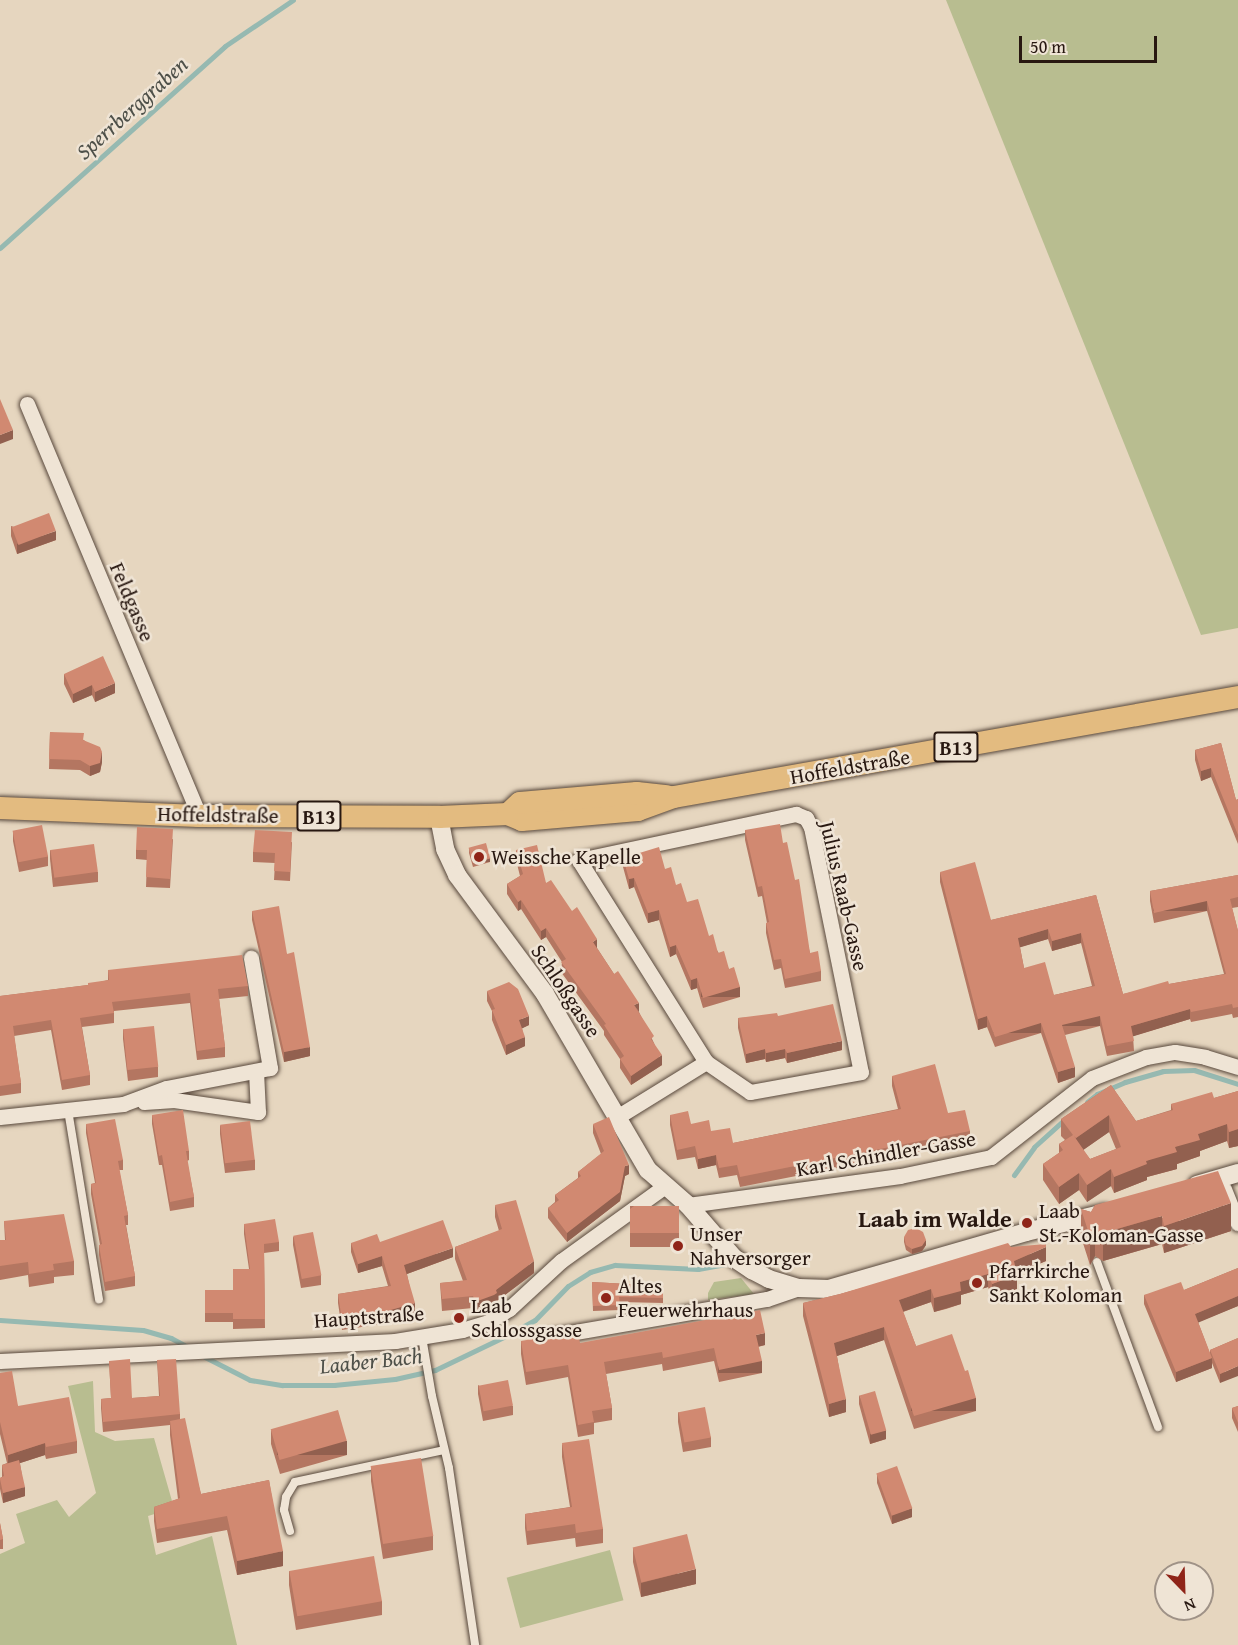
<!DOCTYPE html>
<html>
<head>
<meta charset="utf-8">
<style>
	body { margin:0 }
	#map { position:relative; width:1238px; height:1645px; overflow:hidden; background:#e6d6bf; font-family:"Gentium Book Plus",serif }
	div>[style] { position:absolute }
	.green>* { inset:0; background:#b8bd90; transform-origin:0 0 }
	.stream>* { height:5px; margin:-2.5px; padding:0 2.5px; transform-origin:2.5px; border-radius:2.5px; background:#96b9b1 }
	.roads { filter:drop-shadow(0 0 2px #58483c) drop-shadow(0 0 2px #58483c) }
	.service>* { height:8px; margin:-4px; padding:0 4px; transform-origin:4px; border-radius:4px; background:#efe4d5 }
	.minor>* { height:15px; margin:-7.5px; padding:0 7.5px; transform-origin:7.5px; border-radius:7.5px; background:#efe4d5 }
	.tertiary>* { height:18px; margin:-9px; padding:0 9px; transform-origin:9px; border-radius:9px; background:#efe4d5 }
	.primary>* { height:22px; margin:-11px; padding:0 11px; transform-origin:11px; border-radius:11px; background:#e3bb80 }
	.wall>* { inset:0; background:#b47661; transform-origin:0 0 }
	.shaded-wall>* { inset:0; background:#92604f; transform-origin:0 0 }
	.building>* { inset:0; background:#d18971; transform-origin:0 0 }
	.dots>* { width:16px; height:16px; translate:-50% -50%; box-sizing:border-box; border:3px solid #efe4d5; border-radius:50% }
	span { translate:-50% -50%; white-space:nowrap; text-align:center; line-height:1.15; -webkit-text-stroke:5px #efe4d5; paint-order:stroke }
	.shield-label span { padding:2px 4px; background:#efe4d5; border:2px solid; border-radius:4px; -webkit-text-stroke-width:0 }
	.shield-label { font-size:20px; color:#281811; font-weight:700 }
	.street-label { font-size:21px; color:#281811 }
	.poi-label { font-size:21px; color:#281811 }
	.left { translate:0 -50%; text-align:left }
	.water-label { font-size:22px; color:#4e5049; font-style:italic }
	.quarter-label { font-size:24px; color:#281811; font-weight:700 }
	.north { position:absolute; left:1154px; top:1561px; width:60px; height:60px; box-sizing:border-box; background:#efe4d5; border:2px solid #9f9287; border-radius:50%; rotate:157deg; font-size:16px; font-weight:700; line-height:24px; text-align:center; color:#281811 }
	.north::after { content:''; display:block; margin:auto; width:21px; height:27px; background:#8f2418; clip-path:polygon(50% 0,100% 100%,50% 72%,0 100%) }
	.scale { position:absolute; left:1019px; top:36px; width:138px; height:27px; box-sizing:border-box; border:3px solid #281811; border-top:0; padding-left:8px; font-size:18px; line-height:21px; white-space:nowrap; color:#281811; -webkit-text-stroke:4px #efe4d5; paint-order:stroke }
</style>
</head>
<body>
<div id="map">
	<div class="green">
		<i style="clip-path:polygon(946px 0,1238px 0,1238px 628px,1201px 635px)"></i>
		<i style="clip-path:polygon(741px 1278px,754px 1294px,708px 1300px,708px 1293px,714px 1282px)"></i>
		<i style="clip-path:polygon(93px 1381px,95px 1432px,115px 1441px,154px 1438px,174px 1508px,148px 1516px,156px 1555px,212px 1536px,237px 1645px,0 1645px,0 1554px,25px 1543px,16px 1514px,57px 1500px,69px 1517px,96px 1493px,68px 1386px)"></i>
		<i style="left:610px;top:1550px;width:52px;height:107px;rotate:75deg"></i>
	</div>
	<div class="stream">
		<i style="left:0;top:248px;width:302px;rotate:-41.9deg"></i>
		<i style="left:225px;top:46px;width:82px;rotate:-34.1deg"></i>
		<i style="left:1087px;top:1102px;width:13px;rotate:-39deg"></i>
		<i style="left:1097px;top:1094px;width:30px;rotate:-23deg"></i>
		<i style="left:1125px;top:1082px;width:40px;rotate:-16deg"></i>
		<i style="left:1163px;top:1071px;width:31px;rotate:-2deg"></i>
		<i style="left:1194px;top:1070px;width:46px;rotate:17.7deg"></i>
		<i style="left:1014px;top:1175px;width:34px;rotate:-54deg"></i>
		<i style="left:1034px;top:1147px;width:42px;rotate:-42.1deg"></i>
		<i style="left:0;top:1320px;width:143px;rotate:4deg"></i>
		<i style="left:143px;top:1330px;width:29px;rotate:16deg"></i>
		<i style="left:171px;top:1338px;width:19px;rotate:28deg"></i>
		<i style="left:201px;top:1355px;width:55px;rotate:27deg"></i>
		<i style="left:250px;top:1380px;width:33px;rotate:9deg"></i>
		<i style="left:283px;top:1385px;width:51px"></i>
		<i style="left:334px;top:1385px;width:61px;rotate:-5.6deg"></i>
		<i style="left:395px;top:1379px;width:41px;rotate:-12.7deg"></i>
		<i style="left:435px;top:1370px;width:79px;rotate:-25.6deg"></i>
		<i style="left:506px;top:1336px;width:33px;rotate:-29deg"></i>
		<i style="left:535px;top:1320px;width:47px;rotate:-45.9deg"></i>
		<i style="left:568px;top:1286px;width:26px;rotate:-32deg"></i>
		<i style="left:590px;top:1272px;width:26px;rotate:-16deg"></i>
		<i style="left:615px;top:1265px;width:83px;rotate:2.8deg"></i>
		<i style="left:698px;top:1269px;width:28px;rotate:-10deg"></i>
	</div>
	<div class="roads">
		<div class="service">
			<i style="left:68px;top:1110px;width:192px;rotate:80.7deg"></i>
			<i style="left:1097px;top:1262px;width:176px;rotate:69.7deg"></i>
			<i style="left:422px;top:1337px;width:60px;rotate:80.4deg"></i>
			<i style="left:432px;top:1396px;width:74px;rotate:76.7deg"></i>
			<i style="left:449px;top:1468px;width:179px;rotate:81.6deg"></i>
			<i style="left:290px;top:1531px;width:22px;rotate:-106deg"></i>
			<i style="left:284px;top:1510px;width:13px;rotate:-81deg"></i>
			<i style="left:286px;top:1497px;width:17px;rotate:-59deg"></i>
			<i style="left:295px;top:1482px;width:152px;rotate:-12.1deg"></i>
		</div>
		<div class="minor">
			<i style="left:27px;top:404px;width:446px;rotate:67.3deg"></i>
			<i style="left:144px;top:1102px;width:30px;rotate:-4deg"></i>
			<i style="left:174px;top:1100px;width:85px;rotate:8.1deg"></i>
			<i style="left:258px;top:1112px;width:41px;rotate:-92.8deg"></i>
			<i style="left:0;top:1117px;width:124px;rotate:-6deg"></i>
			<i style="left:123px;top:1104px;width:46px;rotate:-20.4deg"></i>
			<i style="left:166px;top:1088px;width:106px;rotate:-10.9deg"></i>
			<i style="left:270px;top:1068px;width:112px;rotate:-99.8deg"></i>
			<i style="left:617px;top:1117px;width:105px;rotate:-31.7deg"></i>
			<i style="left:706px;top:1062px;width:239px;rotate:-122.2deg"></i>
			<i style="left:579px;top:860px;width:222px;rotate:-12deg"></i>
			<i style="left:796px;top:814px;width:11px;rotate:22deg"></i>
			<i style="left:806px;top:818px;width:10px;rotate:61deg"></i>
			<i style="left:811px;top:827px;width:250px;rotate:78.5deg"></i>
			<i style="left:861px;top:1072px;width:113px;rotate:169.8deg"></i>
			<i style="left:750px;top:1092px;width:53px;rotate:-145.7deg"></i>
			<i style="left:1224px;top:1189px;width:37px;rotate:68deg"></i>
			<i style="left:688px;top:1205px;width:214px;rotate:-7.8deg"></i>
			<i style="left:900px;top:1176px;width:93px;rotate:-11.8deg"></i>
			<i style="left:991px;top:1157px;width:128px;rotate:-38deg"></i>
			<i style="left:1092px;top:1078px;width:58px;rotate:-21.3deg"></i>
			<i style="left:1146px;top:1057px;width:29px;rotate:-10deg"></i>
			<i style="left:1175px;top:1052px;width:30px;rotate:9deg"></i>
			<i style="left:1205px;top:1057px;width:34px;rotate:17deg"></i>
			<i style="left:552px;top:1336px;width:218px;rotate:-9.8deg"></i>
			<i style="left:767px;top:1299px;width:34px;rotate:-19deg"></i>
			<i style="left:0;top:1361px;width:396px;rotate:-2.9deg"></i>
			<i style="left:395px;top:1341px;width:68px;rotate:-9.3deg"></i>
			<i style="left:462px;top:1330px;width:27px;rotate:-17deg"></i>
			<i style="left:488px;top:1322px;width:25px;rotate:-32deg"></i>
			<i style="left:509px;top:1309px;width:71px;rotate:-42.7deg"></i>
			<i style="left:561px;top:1261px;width:128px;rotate:-35.8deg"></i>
		</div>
		<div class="tertiary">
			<i style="left:439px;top:817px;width:33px;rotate:79deg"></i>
			<i style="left:445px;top:849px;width:29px;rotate:65deg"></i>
			<i style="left:457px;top:875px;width:148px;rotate:53.5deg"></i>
			<i style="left:545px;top:994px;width:204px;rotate:59.7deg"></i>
			<i style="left:648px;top:1170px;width:53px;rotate:41.2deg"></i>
			<i style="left:688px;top:1205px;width:70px;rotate:49deg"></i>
			<i style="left:734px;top:1258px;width:22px;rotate:34deg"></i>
			<i style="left:752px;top:1270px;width:19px;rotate:28deg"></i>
			<i style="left:769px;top:1279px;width:31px;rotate:17deg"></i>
			<i style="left:799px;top:1288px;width:30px;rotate:2deg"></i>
			<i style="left:829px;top:1289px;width:205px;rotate:-16.1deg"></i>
			<i style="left:1026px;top:1232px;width:81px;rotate:-13.5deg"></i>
			<i style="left:1197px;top:1185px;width:43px;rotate:-16.3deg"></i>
		</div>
		<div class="primary">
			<i style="left:0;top:808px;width:199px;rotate:2.3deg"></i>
			<i style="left:199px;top:816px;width:240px;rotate:0.2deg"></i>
			<i style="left:439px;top:817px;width:69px;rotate:-2.5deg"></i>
			<i style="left:508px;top:814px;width:15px;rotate:23deg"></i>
			<i style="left:522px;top:820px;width:116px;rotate:-4.9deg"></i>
			<i style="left:638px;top:810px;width:38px;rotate:-20deg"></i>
			<i style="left:674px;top:797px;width:573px;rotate:-10.05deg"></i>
			<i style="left:508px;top:814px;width:16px;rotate:-43deg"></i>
			<i style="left:520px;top:803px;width:117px;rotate:-4.9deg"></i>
			<i style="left:637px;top:793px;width:30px;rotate:6deg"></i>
		</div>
	</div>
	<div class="wall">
		<i style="clip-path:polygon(11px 526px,56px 540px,17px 554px,11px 536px)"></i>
		<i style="clip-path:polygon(64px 674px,115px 693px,95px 702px,92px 695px,73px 703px,64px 684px)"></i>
		<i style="clip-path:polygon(50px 732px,84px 740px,102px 762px,100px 772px,90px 776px,80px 770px,49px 769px)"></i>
		<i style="clip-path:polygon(1221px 743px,1236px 800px,1238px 799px,1238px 844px,1211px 777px,1201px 781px,1195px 760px,1195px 750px)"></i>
		<i style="clip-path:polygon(745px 830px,783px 843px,810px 953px,821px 971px,821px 981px,785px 988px,781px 968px,774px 970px,766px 933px,766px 923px,767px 923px,762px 896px,758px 897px,745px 840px)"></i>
		<i style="clip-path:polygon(13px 831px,48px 856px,48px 866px,19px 872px,13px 841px)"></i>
		<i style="clip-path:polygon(173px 839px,170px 888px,146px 887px,147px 860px,136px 859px,136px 850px)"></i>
		<i style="clip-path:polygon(292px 842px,290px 881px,274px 880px,275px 863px,253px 862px,253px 852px)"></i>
		<i style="clip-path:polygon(469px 848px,490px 862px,473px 867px,469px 853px)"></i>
		<i style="clip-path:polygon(50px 850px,98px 872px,98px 882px,53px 887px,50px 859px)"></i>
		<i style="clip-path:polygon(516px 850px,546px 883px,597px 948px,639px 1012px,654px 1043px,662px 1065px,631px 1085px,620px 1068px,620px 1059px,604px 1035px,604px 1031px,561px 972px,562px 962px,546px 937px,541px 940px,521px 909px,518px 911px,507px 894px,507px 884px,520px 876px,516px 860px)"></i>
		<i style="clip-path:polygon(623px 858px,665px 869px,729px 969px,740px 997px,703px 1008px,697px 988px,691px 990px,676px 954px,670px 957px,659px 920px,648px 923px,634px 887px,629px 889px,623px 867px)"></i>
		<i style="clip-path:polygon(evenodd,940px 872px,991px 920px,1096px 895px,1123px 994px,1169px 984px,1224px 974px,1207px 911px,1154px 923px,1150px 901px,1150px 891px,1238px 875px,1238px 907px,1232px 908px,1238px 931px,1238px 1017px,1233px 1018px,1232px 1014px,1191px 1022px,1190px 1019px,1133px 1036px,1134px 1051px,1107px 1056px,1100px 1026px,1065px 1035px,1075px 1077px,1058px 1083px,1041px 1033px,995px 1047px,987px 1027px,978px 1030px,940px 882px,940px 872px,1048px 939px,1052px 951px,1081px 943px,1092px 986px,1054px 995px,1024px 968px,1020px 947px,1048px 939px)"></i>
		<i style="clip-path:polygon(252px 911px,287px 954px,310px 1056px,284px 1062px,252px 920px)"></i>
		<i style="clip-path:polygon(108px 970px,248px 986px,248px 996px,219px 999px,225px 1047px,225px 1057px,197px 1060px,190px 1003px,114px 1011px,114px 1023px,82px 1027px,90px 1075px,90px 1085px,62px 1090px,51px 1030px,14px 1036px,21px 1083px,21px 1093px,0 1096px,0 996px,88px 985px,108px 980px)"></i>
		<i style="clip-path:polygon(487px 991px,529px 1025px,522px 1028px,525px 1046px,506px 1055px,492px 1020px,492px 1011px,487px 1001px)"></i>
		<i style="clip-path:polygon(778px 1016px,842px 1050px,787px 1063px,785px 1058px,766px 1062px,765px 1059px,746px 1063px,738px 1028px,738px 1018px)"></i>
		<i style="clip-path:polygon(123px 1029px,158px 1067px,158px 1077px,128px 1081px,123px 1039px)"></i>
		<i style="clip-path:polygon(892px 1076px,948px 1113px,970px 1131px,970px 1142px,740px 1187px,737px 1175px,719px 1178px,716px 1165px,698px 1169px,695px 1157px,677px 1160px,670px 1125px,670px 1115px,691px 1124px,711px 1131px,733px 1143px,898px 1109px,892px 1086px)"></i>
		<i style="clip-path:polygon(evenodd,1111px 1085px,1136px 1121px,1171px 1110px,1171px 1104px,1214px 1098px,1238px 1091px,1238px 1146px,1229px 1148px,1227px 1141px,1200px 1151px,1200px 1156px,1177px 1164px,1177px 1169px,1147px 1177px,1147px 1180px,1114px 1193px,1111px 1186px,1087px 1202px,1079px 1190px,1059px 1204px,1043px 1180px,1043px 1164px,1059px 1153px,1059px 1144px,1065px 1140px,1061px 1136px,1061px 1119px,1111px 1085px,1109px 1132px,1116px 1149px,1090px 1159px,1083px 1150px,1109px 1132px)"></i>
		<i style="clip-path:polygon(152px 1115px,189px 1151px,189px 1160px,187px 1161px,194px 1197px,194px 1207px,170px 1211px,162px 1165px,159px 1165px,152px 1124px)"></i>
		<i style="clip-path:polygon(86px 1124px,123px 1160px,123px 1170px,119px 1170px,128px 1215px,128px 1225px,126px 1225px,135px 1276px,135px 1286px,105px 1291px,99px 1255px,99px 1245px,100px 1245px,91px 1194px,91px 1184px,95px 1183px,86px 1133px)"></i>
		<i style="clip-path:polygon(593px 1124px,629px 1174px,625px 1176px,620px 1201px,567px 1242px,548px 1218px,548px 1208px,555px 1202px,555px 1195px,578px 1178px,578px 1172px,601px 1154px,593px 1133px)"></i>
		<i style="clip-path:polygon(220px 1125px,255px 1160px,255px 1170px,225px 1173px,220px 1134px)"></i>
		<i style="clip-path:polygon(495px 1205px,534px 1273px,497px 1301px,497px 1305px,494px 1307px,475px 1314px,473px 1308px,442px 1311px,440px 1283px,463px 1281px,455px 1259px,455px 1247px,499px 1231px,495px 1217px)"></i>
		<i style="clip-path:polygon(1095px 1205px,1231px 1231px,1164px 1253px,1162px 1244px,1103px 1261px,1095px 1256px,1090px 1265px,1081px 1237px,1081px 1209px,1091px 1212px)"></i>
		<i style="left:679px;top:1206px;width:41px;height:49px;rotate:90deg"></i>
		<i style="clip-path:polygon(4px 1221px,74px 1261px,74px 1275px,54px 1277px,54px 1283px,29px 1287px,28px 1275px,0 1280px,0 1240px,5px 1240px)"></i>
		<i style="clip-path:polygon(244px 1224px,279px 1242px,279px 1251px,264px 1253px,265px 1328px,233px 1329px,233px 1322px,205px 1322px,205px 1290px,233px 1290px,249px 1269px,244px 1234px)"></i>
		<i style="clip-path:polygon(293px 1236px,321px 1275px,321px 1285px,301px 1288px,293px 1245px)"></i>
		<i style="clip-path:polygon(904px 1237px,926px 1245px,922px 1251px,912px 1254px,906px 1250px,904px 1242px)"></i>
		<i style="clip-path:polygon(380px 1242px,453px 1257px,407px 1274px,415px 1313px,388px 1320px,388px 1323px,342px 1330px,338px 1303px,338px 1294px,388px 1286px,382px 1266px,358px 1273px,351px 1252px,351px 1243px)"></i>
		<i style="clip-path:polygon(1011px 1247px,1046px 1261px,1016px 1273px,1017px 1289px,992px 1297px,988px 1287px,961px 1295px,961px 1304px,946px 1309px,934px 1312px,931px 1302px,903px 1312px,916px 1346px,976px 1411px,914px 1429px,884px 1340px,837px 1356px,846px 1412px,829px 1417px,803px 1316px,803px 1303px,840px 1294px)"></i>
		<i style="clip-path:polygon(1238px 1268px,1238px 1306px,1198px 1322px,1210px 1354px,1210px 1350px,1238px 1338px,1220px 1383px,1212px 1363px,1212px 1368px,1176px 1382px,1144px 1304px,1144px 1295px,1184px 1290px)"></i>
		<i style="clip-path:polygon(592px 1282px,663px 1286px,663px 1303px,620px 1302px,620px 1310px,593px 1311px)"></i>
		<i style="clip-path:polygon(521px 1341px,580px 1343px,765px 1345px,758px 1347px,762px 1373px,719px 1382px,714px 1361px,663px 1371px,662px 1364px,606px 1374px,612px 1408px,612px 1420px,594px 1423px,594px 1434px,578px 1437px,568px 1377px,526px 1385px,521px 1354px)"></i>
		<i style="clip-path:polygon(157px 1360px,180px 1414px,180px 1419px,201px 1494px,269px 1480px,283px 1566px,237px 1575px,227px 1530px,157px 1543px,154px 1521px,154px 1507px,178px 1499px,170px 1435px,170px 1425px,103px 1432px,101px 1408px,101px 1399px,111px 1398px,109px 1361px,132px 1398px,159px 1396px)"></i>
		<i style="clip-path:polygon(0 1373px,18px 1406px,77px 1441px,77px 1453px,46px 1459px,45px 1455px,20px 1463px,25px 1496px,3px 1503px,0 1489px,0 1478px,2px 1477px,2px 1465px,7px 1463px,0 1434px)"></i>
		<i style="clip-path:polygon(478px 1385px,513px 1406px,513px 1415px,483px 1421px,478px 1394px)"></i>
		<i style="clip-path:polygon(859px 1395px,886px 1439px,870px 1444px,859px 1404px)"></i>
		<i style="clip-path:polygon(1238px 1406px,1238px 1432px,1232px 1418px,1232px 1408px)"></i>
		<i style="clip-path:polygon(678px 1412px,711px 1437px,711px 1447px,683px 1452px,678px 1422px)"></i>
		<i style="clip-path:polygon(271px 1430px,347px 1455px,280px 1474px,271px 1444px)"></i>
		<i style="clip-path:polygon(562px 1443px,603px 1529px,603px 1543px,576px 1547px,575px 1538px,527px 1545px,525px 1528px,525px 1514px,570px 1507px,562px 1457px)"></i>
		<i style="clip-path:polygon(371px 1466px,433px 1536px,433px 1550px,383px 1559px,371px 1481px)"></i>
		<i style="clip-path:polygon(877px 1474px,912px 1517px,892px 1524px,877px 1483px)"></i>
		<i style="clip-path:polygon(0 1523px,3px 1539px,3px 1549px,0 1549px)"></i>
		<i style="clip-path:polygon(633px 1548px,696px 1584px,641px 1597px,633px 1562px)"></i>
		<i style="clip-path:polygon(289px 1571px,382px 1601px,382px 1615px,296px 1630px,289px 1585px)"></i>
	</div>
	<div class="shaded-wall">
		<i style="clip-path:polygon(13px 430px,13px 439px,0 444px,0 435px)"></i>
		<i style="clip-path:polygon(56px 531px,56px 540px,17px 554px,17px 544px)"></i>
		<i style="clip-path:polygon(115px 683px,115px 693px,95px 702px,95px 692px)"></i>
		<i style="clip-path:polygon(92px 685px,92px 695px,73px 703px,73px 694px)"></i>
		<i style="clip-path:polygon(102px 752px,102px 762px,100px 772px,90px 776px,90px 766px)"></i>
		<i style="clip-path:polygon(1211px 768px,1211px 777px,1201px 781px,1201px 771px)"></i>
		<i style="left:490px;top:858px;width:4px;height:18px;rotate:90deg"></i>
		<i style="clip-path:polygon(634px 878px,634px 887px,629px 889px,629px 879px)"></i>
		<i style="clip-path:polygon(521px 900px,521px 909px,518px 911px,518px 902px)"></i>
		<i style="left:1207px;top:901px;width:10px;height:54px;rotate:90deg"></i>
		<i style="clip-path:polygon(659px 910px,659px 920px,648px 923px,648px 913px)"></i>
		<i style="clip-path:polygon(546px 928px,546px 937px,541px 940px,541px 931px)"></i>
		<i style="clip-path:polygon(1048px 929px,1048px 939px,1018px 948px,1018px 938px)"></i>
		<i style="clip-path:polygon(1081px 933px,1081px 943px,1052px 951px,1052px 941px)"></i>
		<i style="clip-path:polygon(597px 939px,597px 948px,593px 951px,593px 942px)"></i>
		<i style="clip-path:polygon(676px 945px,676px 954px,670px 957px,670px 947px)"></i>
		<i style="clip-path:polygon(697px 978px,697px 988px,691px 990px,691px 980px)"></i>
		<i style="left:740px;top:987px;width:10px;height:39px;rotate:90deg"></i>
		<i style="clip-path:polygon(639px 1003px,639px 1012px,634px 1005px)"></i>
		<i style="clip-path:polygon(1190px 1009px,1190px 1019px,1131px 1037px,1131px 1026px)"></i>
		<i style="clip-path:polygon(529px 1016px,529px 1025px,519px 1030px,519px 1020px)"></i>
		<i style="clip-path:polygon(987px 1016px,987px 1027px,978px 1030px,978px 1019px)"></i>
		<i style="left:1100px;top:1016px;width:10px;height:39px;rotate:90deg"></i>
		<i style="left:1041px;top:1023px;width:10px;height:48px;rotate:90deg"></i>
		<i style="clip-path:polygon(525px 1037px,525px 1046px,506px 1055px,506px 1045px)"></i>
		<i style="clip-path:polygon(842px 1041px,842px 1050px,787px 1063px,787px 1053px)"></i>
		<i style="clip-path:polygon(310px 1047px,310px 1056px,284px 1062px,284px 1052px)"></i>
		<i style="clip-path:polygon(765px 1049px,765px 1059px,746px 1063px,746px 1054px)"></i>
		<i style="clip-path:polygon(785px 1049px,785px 1058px,766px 1062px,766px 1053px)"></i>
		<i style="clip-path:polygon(662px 1055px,662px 1065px,631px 1085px,631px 1076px)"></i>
		<i style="clip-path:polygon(1075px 1067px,1075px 1077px,1058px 1083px,1058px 1072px)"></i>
		<i style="clip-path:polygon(1109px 1115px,1109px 1132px,1076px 1155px,1076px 1138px)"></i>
		<i style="clip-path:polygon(1227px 1124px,1227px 1141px,1200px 1151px,1200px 1156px,1177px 1164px,1177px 1169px,1147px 1177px,1147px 1180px,1114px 1193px,1114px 1177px,1175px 1147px,1198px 1134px)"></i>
		<i style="clip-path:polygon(1238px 1129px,1238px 1146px,1229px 1148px,1229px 1132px)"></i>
		<i style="clip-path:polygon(716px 1155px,716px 1165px,698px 1169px,698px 1159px)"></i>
		<i style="clip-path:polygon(629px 1165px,629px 1174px,625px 1176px,620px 1201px,567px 1242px,567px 1233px,625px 1166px)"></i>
		<i style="clip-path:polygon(1111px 1169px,1111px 1186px,1087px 1202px,1087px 1185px)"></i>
		<i style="clip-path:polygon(1079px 1173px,1079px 1190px,1059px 1204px,1059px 1187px)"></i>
		<i style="clip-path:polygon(1231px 1203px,1231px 1231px,1164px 1253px,1164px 1226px)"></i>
		<i style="clip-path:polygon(1162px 1216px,1162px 1244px,1103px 1261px,1103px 1233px)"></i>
		<i style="clip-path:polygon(1095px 1229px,1095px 1256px,1090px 1265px,1090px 1237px)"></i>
		<i style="clip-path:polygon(926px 1240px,926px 1245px,922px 1251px,912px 1254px,912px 1249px)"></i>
		<i style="clip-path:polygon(1046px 1247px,1046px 1261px,1014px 1275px,1014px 1261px)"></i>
		<i style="clip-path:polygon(453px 1248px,453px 1257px,404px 1275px,404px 1265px)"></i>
		<i style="clip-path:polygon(382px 1256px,382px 1266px,358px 1273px,358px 1264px)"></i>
		<i style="clip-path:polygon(534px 1261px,534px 1273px,497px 1301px,497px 1305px,475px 1314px,475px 1302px,496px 1290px)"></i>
		<i style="clip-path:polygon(988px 1274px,988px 1287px,961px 1295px,961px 1304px,934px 1312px,934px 1298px,960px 1282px)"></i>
		<i style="clip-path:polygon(1017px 1275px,1017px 1289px,992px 1297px,992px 1284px)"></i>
		<i style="clip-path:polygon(931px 1289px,931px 1302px,899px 1313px,899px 1300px)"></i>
		<i style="clip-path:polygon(1238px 1296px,1238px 1306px,1195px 1324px,1195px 1314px)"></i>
		<i style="clip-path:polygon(415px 1303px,415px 1313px,388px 1320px,387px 1311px)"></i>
		<i style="clip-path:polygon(884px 1327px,884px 1340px,834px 1357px,834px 1343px)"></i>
		<i style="clip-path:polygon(765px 1333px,765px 1345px,756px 1347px,756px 1335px)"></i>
		<i style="clip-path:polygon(1212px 1358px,1212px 1368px,1176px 1382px,1176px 1372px)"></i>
		<i style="left:762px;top:1361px;width:12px;height:44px;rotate:90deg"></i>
		<i style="clip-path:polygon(1238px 1366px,1238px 1376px,1220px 1383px,1220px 1374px)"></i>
		<i style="left:976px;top:1398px;width:13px;height:65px;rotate:90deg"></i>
		<i style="clip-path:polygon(846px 1399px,846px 1412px,829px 1417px,829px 1404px)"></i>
		<i style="clip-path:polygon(886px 1430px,886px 1439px,870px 1444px,870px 1434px)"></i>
		<i style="left:347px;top:1441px;width:14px;height:70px;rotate:90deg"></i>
		<i style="clip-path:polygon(45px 1443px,45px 1455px,8px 1467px,8px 1455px)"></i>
		<i style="clip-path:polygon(25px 1487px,25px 1496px,3px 1503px,3px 1493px)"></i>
		<i style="clip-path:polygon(912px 1508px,912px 1517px,892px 1524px,892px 1515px)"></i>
		<i style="clip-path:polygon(283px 1551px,283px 1566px,237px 1575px,237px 1561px)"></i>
		<i style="clip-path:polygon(696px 1569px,696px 1584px,641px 1597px,641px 1583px)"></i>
	</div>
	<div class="building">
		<i style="clip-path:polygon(0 399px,13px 430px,0 435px)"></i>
		<i style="left:49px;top:513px;width:19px;height:40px;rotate:69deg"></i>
		<i style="clip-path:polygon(103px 656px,115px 683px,95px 692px,92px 685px,73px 694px,64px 674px)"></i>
		<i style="clip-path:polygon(50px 732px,84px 733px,83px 740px,100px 747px,102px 752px,100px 763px,90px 766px,80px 760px,49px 759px)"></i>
		<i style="clip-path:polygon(1221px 743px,1236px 800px,1238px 799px,1238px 835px,1211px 768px,1201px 771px,1195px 750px)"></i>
		<i style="clip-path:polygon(780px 824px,783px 843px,787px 842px,795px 880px,799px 879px,810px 953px,818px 951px,821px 971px,785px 979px,781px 959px,774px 960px,766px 923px,769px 922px,762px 886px,758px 887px,745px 830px)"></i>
		<i style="left:42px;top:825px;width:32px;height:30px;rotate:79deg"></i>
		<i style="clip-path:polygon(137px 827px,173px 829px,170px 879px,146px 877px,147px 850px,136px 850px)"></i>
		<i style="clip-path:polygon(255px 830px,292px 832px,290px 872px,274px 871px,275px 853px,253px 852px)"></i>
		<i style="left:486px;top:843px;width:16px;height:18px;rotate:75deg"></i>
		<i style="left:94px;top:844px;width:28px;height:44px;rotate:82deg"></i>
		<i style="clip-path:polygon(537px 845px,546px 883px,551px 880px,572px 911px,577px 907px,597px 939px,593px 942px,614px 974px,618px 971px,639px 1003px,634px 1005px,654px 1036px,651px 1039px,662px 1055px,631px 1076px,620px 1059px,624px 1056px,604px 1025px,606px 1024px,561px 962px,566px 959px,546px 928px,541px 931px,521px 900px,518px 902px,507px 884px,523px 874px,516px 850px)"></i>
		<i style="clip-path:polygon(659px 847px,665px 869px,671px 867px,676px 885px,681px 883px,687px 902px,698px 899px,709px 936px,713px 934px,718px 953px,724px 951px,729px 969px,734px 967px,740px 987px,703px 998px,697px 978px,691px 980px,676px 945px,670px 947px,659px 910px,648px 913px,634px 878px,629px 879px,623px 858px)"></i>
		<i style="clip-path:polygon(evenodd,975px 862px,991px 920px,1096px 895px,1123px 994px,1168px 981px,1169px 984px,1226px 974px,1207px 901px,1154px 913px,1150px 891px,1238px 875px,1238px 897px,1230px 899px,1238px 931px,1238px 1007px,1233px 1008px,1232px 1004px,1191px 1012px,1190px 1009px,1131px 1026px,1134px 1041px,1107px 1046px,1100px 1016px,1062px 1025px,1075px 1067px,1058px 1072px,1041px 1023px,995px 1037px,987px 1016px,978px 1019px,940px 872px,975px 862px,1048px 929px,1052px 941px,1081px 933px,1095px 986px,1054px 995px,1045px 962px,1024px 968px,1018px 938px,1048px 929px)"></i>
		<i style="clip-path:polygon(279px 906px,287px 954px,294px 952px,310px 1047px,284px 1052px,252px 911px)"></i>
		<i style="clip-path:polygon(242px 955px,248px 986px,218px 989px,225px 1047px,197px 1051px,190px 993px,112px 1002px,114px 1013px,80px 1018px,90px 1075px,62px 1080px,51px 1020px,13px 1026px,21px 1083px,0 1086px,0 996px,88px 985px,88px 983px,109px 980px,108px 970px)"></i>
		<i style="clip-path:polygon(509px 982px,518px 989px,529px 1016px,519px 1020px,525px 1037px,506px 1045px,492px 1010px,495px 1009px,487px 991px)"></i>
		<i style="clip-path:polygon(833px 1004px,842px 1041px,787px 1053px,785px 1049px,766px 1053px,765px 1049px,746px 1054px,738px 1018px,777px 1013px,778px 1016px)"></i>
		<i style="left:154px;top:1026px;width:41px;height:31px;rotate:84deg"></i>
		<i style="clip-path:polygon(935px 1064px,948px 1113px,965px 1110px,970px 1131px,740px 1177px,737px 1165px,719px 1168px,716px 1155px,698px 1159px,695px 1146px,677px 1150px,670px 1115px,688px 1111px,691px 1124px,709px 1120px,711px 1131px,730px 1128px,733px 1143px,901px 1109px,892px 1076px)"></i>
		<i style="clip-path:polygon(evenodd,1111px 1085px,1136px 1121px,1173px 1110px,1171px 1104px,1212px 1092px,1214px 1098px,1238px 1091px,1238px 1129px,1229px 1132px,1227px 1124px,1198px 1134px,1200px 1140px,1175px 1147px,1177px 1152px,1146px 1161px,1147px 1164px,1114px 1177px,1111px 1169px,1087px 1185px,1079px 1173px,1059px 1187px,1043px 1164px,1063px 1150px,1059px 1144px,1073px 1135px,1061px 1119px,1111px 1085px,1109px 1115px,1121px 1147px,1090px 1159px,1074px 1136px,1076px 1138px,1109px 1115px)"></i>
		<i style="clip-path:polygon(183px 1110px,189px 1151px,186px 1151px,194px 1197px,170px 1202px,162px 1155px,159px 1156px,152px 1115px)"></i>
		<i style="clip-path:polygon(609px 1117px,629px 1165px,625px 1166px,620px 1192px,567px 1233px,548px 1208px,559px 1200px,555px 1195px,581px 1176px,578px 1172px,604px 1151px,593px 1124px)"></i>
		<i style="clip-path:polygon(115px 1119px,123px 1160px,118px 1161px,128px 1215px,124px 1216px,135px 1276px,105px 1282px,99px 1245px,102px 1244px,91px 1184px,96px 1183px,86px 1124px)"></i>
		<i style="left:250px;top:1121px;width:39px;height:30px;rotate:83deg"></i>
		<i style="clip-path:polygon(1218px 1171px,1231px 1203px,1164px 1226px,1162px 1216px,1103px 1233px,1095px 1229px,1090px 1237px,1081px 1209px,1091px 1212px,1095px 1205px)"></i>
		<i style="clip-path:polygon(516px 1200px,534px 1261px,496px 1290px,497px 1293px,494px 1295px,475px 1302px,473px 1296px,442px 1299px,440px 1283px,467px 1280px,455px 1247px,502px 1229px,495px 1205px)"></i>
		<i style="clip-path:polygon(634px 1206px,679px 1206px,679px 1233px,630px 1233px,630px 1209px)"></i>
		<i style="clip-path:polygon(64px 1214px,74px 1261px,53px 1264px,54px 1270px,29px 1274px,28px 1262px,0 1266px,0 1240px,6px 1240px,4px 1221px)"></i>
		<i style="clip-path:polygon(275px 1219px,279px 1242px,264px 1244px,265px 1319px,233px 1319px,233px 1313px,205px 1313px,205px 1290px,233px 1290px,233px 1269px,250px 1269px,244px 1224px)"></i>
		<i style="clip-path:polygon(443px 1220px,453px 1248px,404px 1265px,415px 1303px,387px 1311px,388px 1314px,342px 1321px,338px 1294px,391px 1286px,382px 1256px,358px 1264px,351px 1243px,377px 1234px,380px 1242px)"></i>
		<i style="clip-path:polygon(916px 1228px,923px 1232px,926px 1240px,922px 1246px,912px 1249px,906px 1245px,904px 1237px,908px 1230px)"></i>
		<i style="left:313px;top:1232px;width:44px;height:20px;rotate:79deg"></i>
		<i style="clip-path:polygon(1008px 1243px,1011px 1247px,1046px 1244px,1046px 1247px,1014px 1261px,1017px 1275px,992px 1284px,988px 1274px,960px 1282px,961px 1291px,946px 1295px,934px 1298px,931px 1289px,899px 1300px,916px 1346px,952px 1334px,965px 1371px,968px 1370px,976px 1398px,914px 1416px,884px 1327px,834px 1343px,846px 1399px,829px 1404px,803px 1303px,840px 1294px)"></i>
		<i style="clip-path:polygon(1238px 1268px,1238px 1296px,1195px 1314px,1212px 1358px,1176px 1372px,1144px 1295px,1181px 1282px,1184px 1290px)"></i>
		<i style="clip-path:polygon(592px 1282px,663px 1286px,663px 1298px,619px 1297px,620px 1305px,593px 1306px)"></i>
		<i style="clip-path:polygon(760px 1310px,765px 1333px,756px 1335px,762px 1361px,719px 1370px,714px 1348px,663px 1358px,662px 1352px,604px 1362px,612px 1408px,592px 1411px,594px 1422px,578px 1425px,568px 1365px,526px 1372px,521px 1341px,578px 1331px,580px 1343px)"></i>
		<i style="clip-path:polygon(1238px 1338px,1238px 1366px,1220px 1374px,1210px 1350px)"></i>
		<i style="clip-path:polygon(130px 1359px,132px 1398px,160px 1396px,157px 1360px,176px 1359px,180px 1414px,103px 1422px,101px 1399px,111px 1398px,109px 1361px)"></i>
		<i style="clip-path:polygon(12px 1371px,18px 1406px,69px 1397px,77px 1441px,46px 1447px,45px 1443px,8px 1455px,0 1422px,0 1373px)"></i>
		<i style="left:508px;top:1380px;width:26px;height:30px;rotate:79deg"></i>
		<i style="left:875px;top:1391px;width:41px;height:16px;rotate:74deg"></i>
		<i style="clip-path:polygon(1238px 1406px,1238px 1423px,1232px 1408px)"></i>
		<i style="left:705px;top:1407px;width:31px;height:27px;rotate:79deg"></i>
		<i style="left:338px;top:1410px;width:32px;height:70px;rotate:74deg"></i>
		<i style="clip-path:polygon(185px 1418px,201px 1494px,269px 1480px,283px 1551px,237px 1561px,227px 1516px,157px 1529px,154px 1507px,180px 1498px,170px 1421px)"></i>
		<i style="clip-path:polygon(589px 1439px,603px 1529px,576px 1533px,575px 1524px,527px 1531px,525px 1514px,572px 1507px,562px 1443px)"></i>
		<i style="left:421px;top:1458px;width:79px;height:51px;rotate:81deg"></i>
		<i style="clip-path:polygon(19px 1460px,25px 1487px,3px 1493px,0 1479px,0 1478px,4px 1476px,2px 1465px)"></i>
		<i style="left:897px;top:1466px;width:45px;height:22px;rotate:70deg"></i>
		<i style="clip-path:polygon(0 1523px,3px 1539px,0 1540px)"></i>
		<i style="left:687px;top:1534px;width:36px;height:56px;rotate:76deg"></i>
		<i style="left:374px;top:1556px;width:46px;height:86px;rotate:80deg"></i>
	</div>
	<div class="dots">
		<i style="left:479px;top:857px;background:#8f2418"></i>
		<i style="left:1027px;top:1223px;background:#8f2418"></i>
		<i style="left:678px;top:1246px;background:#8f2418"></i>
		<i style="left:977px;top:1283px;background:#8f2418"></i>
		<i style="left:606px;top:1298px;background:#8f2418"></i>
		<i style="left:459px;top:1318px;background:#8f2418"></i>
	</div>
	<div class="shield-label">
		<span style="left:956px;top:747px">B13</span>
		<span style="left:319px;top:816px">B13</span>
	</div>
	<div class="street-label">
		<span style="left:132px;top:602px;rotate:67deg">Feldgasse</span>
		<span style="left:850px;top:767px;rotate:-10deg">Hoffeldstraße</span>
		<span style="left:218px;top:815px;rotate:1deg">Hoffeldstraße</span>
		<span style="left:844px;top:896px;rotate:77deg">Julius Raab-Gasse</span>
		<span style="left:566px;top:991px;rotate:56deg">Schloßgasse</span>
		<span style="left:886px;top:1154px;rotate:-10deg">Karl Schindler-Gasse</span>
		<span style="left:369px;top:1317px;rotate:-4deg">Hauptstraße</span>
	</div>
	<div class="poi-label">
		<span class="left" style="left:491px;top:857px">Weissche Kapelle</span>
		<span class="left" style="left:1039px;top:1223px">Laab<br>St.-Koloman-Gasse</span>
		<span class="left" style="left:690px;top:1246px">Unser<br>Nahversorger</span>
		<span class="left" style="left:989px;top:1283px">Pfarrkirche<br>Sankt Koloman</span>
		<span class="left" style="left:618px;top:1298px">Altes<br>Feuerwehrhaus</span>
		<span class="left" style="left:471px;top:1318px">Laab<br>Schlossgasse</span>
	</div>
	<div class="water-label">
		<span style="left:132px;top:108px;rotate:-42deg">Sperrberggraben</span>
		<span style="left:371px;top:1361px;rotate:-6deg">Laaber Bach</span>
	</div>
	<div class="quarter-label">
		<span style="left:935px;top:1219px">Laab im Walde</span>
	</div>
	<div class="north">N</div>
	<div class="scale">50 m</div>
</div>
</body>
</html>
